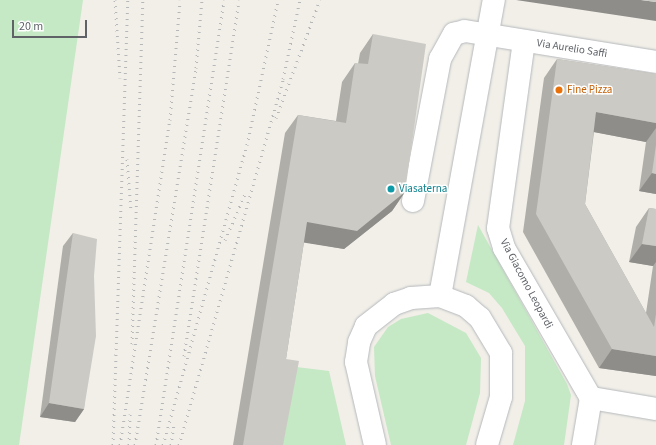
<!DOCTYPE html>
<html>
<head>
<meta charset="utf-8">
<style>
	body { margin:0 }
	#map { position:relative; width:656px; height:445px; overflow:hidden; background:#f1efe8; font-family:"Source Sans 3",sans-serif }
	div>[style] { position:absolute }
	.green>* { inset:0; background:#c5e8c5 }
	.roads { filter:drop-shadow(0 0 1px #b5b8bc) drop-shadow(0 0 1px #b5b8bc) }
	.street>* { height:22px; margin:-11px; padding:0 11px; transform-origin:11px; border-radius:11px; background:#fff }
	.rail>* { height:3px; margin-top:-1.5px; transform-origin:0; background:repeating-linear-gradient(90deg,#b6b7b8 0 1px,transparent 0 6px) }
	.wall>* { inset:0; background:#afaea9 }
	.shaded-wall>* { inset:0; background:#8f8d8a }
	.building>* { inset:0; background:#cccac5 }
	.dots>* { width:11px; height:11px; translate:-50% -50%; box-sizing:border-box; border:2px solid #fff; border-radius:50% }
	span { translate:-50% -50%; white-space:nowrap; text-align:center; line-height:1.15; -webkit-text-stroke:3px #fff; paint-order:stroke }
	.street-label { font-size:11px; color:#5f6368 }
	.food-label { font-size:11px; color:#c56008 }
	.left { translate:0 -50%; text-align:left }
	.culture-label { font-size:11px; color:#0d838f }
	.scale { position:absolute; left:12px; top:20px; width:75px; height:18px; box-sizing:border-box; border:2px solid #5f6368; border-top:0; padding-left:5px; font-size:12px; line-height:14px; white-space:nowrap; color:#5f6368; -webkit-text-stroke:3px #fff; paint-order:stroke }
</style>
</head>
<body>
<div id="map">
	<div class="green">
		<i style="clip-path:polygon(0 0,83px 0,19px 445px,0 445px)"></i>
		<i style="clip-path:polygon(478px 225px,567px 384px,571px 395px,564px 445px,513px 445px,525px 401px,525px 346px,502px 308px,489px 293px,466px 282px)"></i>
		<i style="clip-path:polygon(428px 313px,466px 333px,481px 358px,480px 393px,466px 445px,391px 445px,375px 376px,374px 347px,388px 327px,401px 319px)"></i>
		<i style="clip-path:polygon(288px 366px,329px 371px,346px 445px,274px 445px)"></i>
	</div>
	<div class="roads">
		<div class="street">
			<i style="left:524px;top:41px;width:189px;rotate:97.9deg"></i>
			<i style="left:498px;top:228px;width:21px;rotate:73deg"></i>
			<i style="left:504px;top:248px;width:173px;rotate:59.9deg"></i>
			<i style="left:591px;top:398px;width:48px;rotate:99.7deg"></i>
			<i style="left:413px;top:201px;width:145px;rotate:-79.2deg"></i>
			<i style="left:440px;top:59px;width:29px;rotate:-61deg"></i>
			<i style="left:454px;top:34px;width:11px;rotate:-15deg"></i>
			<i style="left:465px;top:31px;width:193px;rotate:9.2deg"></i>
			<i style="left:440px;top:296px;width:301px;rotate:-79.7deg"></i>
			<i style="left:591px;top:398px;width:66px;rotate:9.6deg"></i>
			<i style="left:375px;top:445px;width:85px;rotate:-102.9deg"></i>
			<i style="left:356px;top:362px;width:20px;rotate:-81deg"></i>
			<i style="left:359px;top:342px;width:17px;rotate:-66deg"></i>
			<i style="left:366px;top:326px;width:36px;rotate:-38deg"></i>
			<i style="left:394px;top:304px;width:18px;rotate:-19deg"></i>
			<i style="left:411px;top:298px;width:29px;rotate:-4deg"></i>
			<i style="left:440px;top:296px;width:28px;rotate:21deg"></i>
			<i style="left:466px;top:306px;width:18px;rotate:41deg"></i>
			<i style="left:480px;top:318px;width:41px;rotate:59deg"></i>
			<i style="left:501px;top:353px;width:44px;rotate:90deg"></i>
			<i style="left:501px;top:397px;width:50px;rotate:106.3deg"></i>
		</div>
	</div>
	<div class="rail">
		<i style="left:115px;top:0;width:78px;rotate:86.3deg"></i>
		<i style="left:276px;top:118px;width:126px;rotate:-69.6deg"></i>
		<i style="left:127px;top:159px;width:52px;rotate:85.6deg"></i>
		<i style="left:225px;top:240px;width:50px;rotate:-66.5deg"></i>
		<i style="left:132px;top:344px;width:344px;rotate:-88.2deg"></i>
		<i style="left:184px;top:356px;width:360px;rotate:-81.2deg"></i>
		<i style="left:113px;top:445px;width:445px;rotate:-88.1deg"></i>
		<i style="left:120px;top:445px;width:329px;rotate:-81.3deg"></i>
		<i style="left:170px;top:120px;width:120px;rotate:-85.2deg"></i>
		<i style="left:129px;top:445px;width:31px;rotate:-88deg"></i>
		<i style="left:135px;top:445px;width:382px;rotate:-80.8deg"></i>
		<i style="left:196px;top:68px;width:68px;rotate:-85deg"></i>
		<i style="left:156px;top:445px;width:450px;rotate:-81.3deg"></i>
		<i style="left:163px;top:445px;width:312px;rotate:-74.4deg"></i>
		<i style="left:247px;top:145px;width:148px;rotate:-77.9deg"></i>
		<i style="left:171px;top:445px;width:22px;rotate:-82deg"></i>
		<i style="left:179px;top:445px;width:380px;rotate:-74.1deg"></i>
		<i style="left:283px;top:79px;width:81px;rotate:-77.9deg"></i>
	</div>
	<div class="wall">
		<i style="clip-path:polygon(373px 34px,405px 192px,392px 211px,344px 249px,304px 242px,286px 359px,283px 445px,233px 445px,285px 133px,298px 115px,336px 121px,342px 82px,355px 63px,358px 64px,360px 53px)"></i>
		<i style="clip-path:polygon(557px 59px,656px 74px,656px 194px,639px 191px,646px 142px,594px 132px,585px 204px,646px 313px,653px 266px,629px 262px,636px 227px,649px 208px,656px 209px,656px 376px,599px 368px,523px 232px,544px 78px)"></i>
		<i style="clip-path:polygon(73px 233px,94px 276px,84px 409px,75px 422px,40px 417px,63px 246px)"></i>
	</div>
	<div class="shaded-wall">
		<i style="clip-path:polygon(516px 0,641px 0,656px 2px,656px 21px)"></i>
		<i style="clip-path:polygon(596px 112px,656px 123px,656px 128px,646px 142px,583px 130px)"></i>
		<i style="clip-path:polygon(652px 173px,656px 174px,656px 194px,639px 191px)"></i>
		<i style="clip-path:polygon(405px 192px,392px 211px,344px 249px,294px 241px,307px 222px)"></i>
		<i style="clip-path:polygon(642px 244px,656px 246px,656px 262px,653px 266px,629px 262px)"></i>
		<i style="clip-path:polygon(612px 349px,656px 356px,656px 376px,599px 368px)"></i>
		<i style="clip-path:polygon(49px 403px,84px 409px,75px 422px,40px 417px)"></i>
	</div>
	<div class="building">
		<i style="clip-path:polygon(641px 0,656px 0,656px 2px)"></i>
		<i style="clip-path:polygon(373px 34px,426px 44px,405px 192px,357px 231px,307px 222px,286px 359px,299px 361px,283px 445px,243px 445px,298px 115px,346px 123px,355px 63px,368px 64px)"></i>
		<i style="clip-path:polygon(557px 59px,656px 74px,656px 123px,596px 112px,585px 204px,654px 327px,656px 314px,656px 356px,612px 349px,536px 214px)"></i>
		<i style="clip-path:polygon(656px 145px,656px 174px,652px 173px)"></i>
		<i style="clip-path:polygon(649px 208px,656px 209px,656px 246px,642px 244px)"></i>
		<i style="clip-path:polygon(73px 233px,97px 239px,94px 276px,96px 336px,84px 409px,49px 403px)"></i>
	</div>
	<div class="dots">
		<i style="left:559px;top:90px;background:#e8710a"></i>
		<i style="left:391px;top:189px;background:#0f9aa8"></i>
	</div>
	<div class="street-label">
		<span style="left:572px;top:49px;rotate:9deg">Via Aurelio Saffi</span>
		<span style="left:526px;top:284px;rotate:62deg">Via Giacomo Leopardi</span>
	</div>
	<div class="food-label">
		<span class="left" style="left:567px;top:90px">Fine Pizza</span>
	</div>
	<div class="culture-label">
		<span class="left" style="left:399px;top:189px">Viasaterna</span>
	</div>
	<div class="scale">20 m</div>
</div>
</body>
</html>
